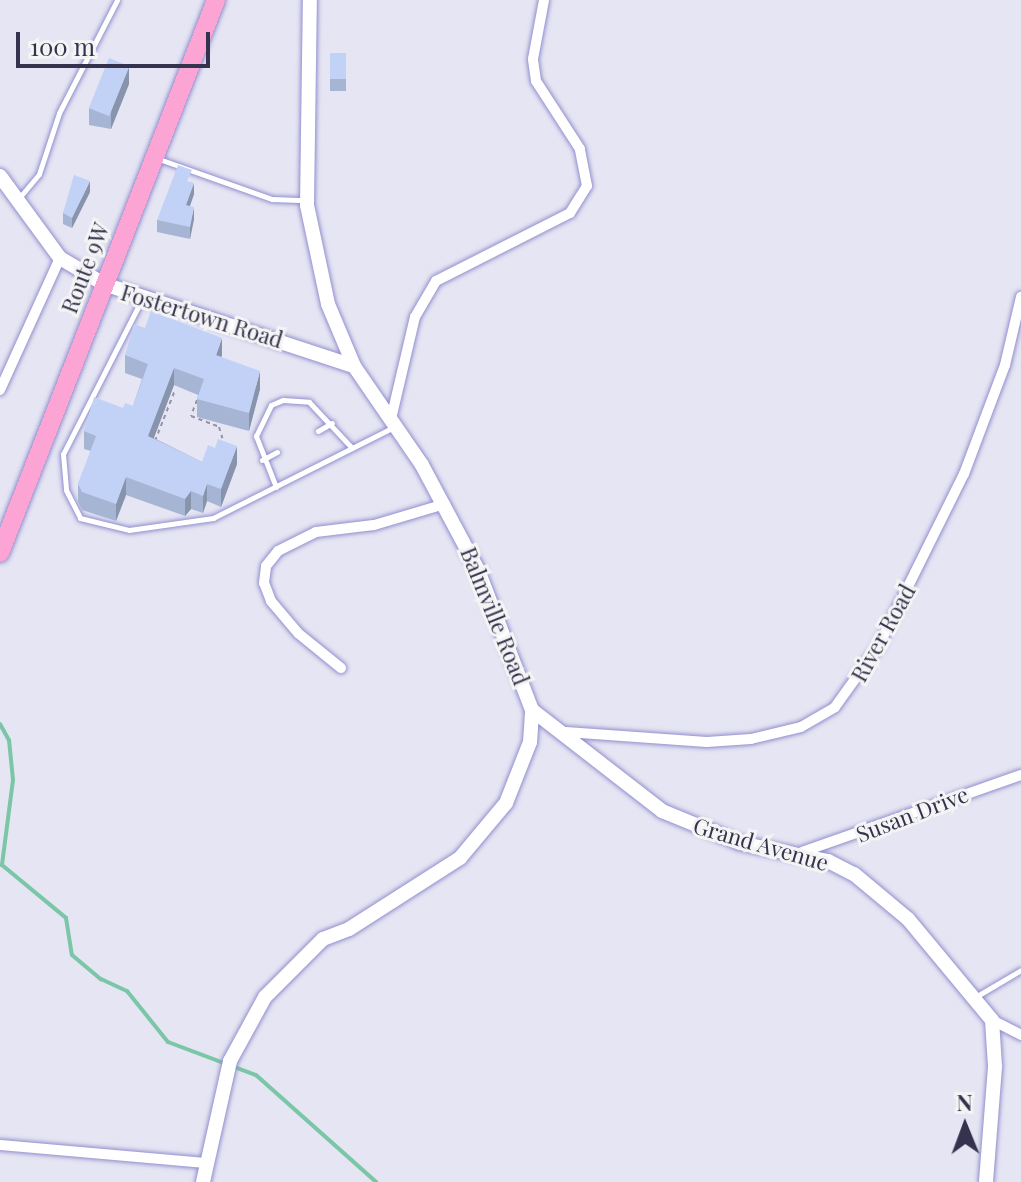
<!DOCTYPE html>
<html>
<head>
<meta charset="utf-8">
<style>
	body { margin:0 }
	#map { position:relative; width:1021px; height:1182px; overflow:hidden; background:#e5e5f3; font-family:"Playfair Display",serif }
	div>[style] { position:absolute }
	.stream>* { height:4px; margin:-2px; padding:0 2px; transform-origin:2px; border-radius:2px; background:#7ac6a6 }
	.path>* { height:2px; margin-top:-1px; transform-origin:0; background:repeating-linear-gradient(90deg,#9493a7 0 4px,transparent 0 8px) }
	.roads { filter:drop-shadow(0 0 2px #928fce) drop-shadow(0 0 2px #928fce) }
	.lane>* { height:5px; margin:-2.5px; padding:0 2.5px; transform-origin:2.5px; border-radius:2.5px; background:#fff }
	.street>* { height:10px; margin:-5px; padding:0 5px; transform-origin:5px; border-radius:5px; background:#fff }
	.secondary>* { height:14px; margin:-7px; padding:0 7px; transform-origin:7px; border-radius:7px; background:#fff }
	.highway>* { height:18px; margin:-9px; padding:0 9px; transform-origin:9px; border-radius:9px; background:#fca4d4 }
	.wall>* { inset:0; background:#a7b5d4; transform-origin:0 0 }
	.shaded-wall>* { inset:0; background:#8893ac }
	.building>* { inset:0; background:#c2d2f6; transform-origin:0 0 }
	span { translate:-50% -50%; white-space:nowrap; text-align:center; line-height:1.15; -webkit-text-stroke:6px #f4f4f4; paint-order:stroke }
	.street-label { font-size:22px; color:#34324d }
	.north { position:absolute; left:925px; top:1086px; width:80px; height:80px; -webkit-text-stroke:6px #f4f4f4; paint-order:stroke; rotate:359deg; font-size:22px; font-weight:700; line-height:32px; text-align:center; color:#34324d }
	.north::after { content:''; display:block; margin:auto; width:28px; height:36px; background:#34324d; clip-path:polygon(50% 0,100% 100%,50% 72%,0 100%) }
	.scale { position:absolute; left:16px; top:32px; width:194px; height:36px; box-sizing:border-box; border:4px solid #34324d; border-top:0; padding-left:10px; font-size:24px; line-height:28px; white-space:nowrap; color:#34324d; -webkit-text-stroke:6px #f4f4f4; paint-order:stroke }
</style>
</head>
<body>
<div id="map">
	<div class="stream">
		<i style="left:0;top:724px;width:18px;rotate:61deg"></i>
		<i style="left:9px;top:740px;width:40px;rotate:84.3deg"></i>
		<i style="left:13px;top:780px;width:86px;rotate:97.4deg"></i>
		<i style="left:2px;top:865px;width:83px;rotate:39.6deg"></i>
		<i style="left:66px;top:918px;width:37px;rotate:81deg"></i>
		<i style="left:72px;top:955px;width:38px;rotate:40deg"></i>
		<i style="left:101px;top:979px;width:29px;rotate:25deg"></i>
		<i style="left:127px;top:991px;width:65px;rotate:51.2deg"></i>
		<i style="left:168px;top:1042px;width:94px;rotate:20.6deg"></i>
		<i style="left:256px;top:1075px;width:161px;rotate:41.7deg"></i>
	</div>
	<div class="path">
		<i style="left:197px;top:400px;width:17px;rotate:111deg"></i>
		<i style="left:191px;top:416px;width:30px;rotate:21deg"></i>
		<i style="left:219px;top:427px;width:14px;rotate:73deg"></i>
		<i style="left:155px;top:441px;width:55px;rotate:-68.6deg"></i>
	</div>
	<div class="roads">
		<div class="lane">
			<i style="left:159px;top:159px;width:120px;rotate:19.5deg"></i>
			<i style="left:272px;top:199px;width:34px;rotate:2deg"></i>
			<i style="left:19px;top:198px;width:31px;rotate:-50deg"></i>
			<i style="left:39px;top:174px;width:64px;rotate:-71.8deg"></i>
			<i style="left:59px;top:113px;width:127px;rotate:-62.8deg"></i>
			<i style="left:142px;top:299px;width:174px;rotate:117deg"></i>
			<i style="left:63px;top:454px;width:36px;rotate:85deg"></i>
			<i style="left:66px;top:490px;width:31px;rotate:63deg"></i>
			<i style="left:80px;top:518px;width:50px;rotate:13.8deg"></i>
			<i style="left:129px;top:530px;width:85px;rotate:-8.1deg"></i>
			<i style="left:213px;top:518px;width:203px;rotate:-26.7deg"></i>
			<i style="left:318px;top:431px;width:16px;rotate:-30deg"></i>
			<i style="left:262px;top:460px;width:17px;rotate:-28deg"></i>
			<i style="left:276px;top:487px;width:55px;rotate:-111.4deg"></i>
			<i style="left:256px;top:436px;width:34px;rotate:-64deg"></i>
			<i style="left:271px;top:405px;width:13px;rotate:-23deg"></i>
			<i style="left:283px;top:400px;width:26px;rotate:4deg"></i>
			<i style="left:309px;top:402px;width:63px;rotate:46.9deg"></i>
			<i style="left:977px;top:996px;width:51px;rotate:-30.6deg"></i>
		</div>
		<div class="street">
			<i style="left:0;top:390px;width:145px;rotate:-65.6deg"></i>
			<i style="left:391px;top:419px;width:105px;rotate:-76.8deg"></i>
			<i style="left:415px;top:317px;width:42px;rotate:-59.7deg"></i>
			<i style="left:436px;top:281px;width:150px;rotate:-26.9deg"></i>
			<i style="left:570px;top:213px;width:32px;rotate:-58deg"></i>
			<i style="left:587px;top:186px;width:38px;rotate:-101deg"></i>
			<i style="left:580px;top:149px;width:81px;rotate:-122.9deg"></i>
			<i style="left:536px;top:81px;width:22px;rotate:-98deg"></i>
			<i style="left:533px;top:59px;width:60px;rotate:-79.4deg"></i>
			<i style="left:341px;top:668px;width:55px;rotate:-140.9deg"></i>
			<i style="left:298px;top:633px;width:42px;rotate:-130.2deg"></i>
			<i style="left:271px;top:601px;width:19px;rotate:-111deg"></i>
			<i style="left:264px;top:583px;width:17px;rotate:-83deg"></i>
			<i style="left:266px;top:566px;width:19px;rotate:-51deg"></i>
			<i style="left:278px;top:551px;width:42px;rotate:-26.6deg"></i>
			<i style="left:316px;top:532px;width:58px;rotate:-6.9deg"></i>
			<i style="left:374px;top:525px;width:74px;rotate:-16.5deg"></i>
			<i style="left:566px;top:732px;width:141px;rotate:4.1deg"></i>
			<i style="left:707px;top:742px;width:44px;rotate:-3.9deg"></i>
			<i style="left:751px;top:739px;width:51px;rotate:-13.5deg"></i>
			<i style="left:801px;top:727px;width:39px;rotate:-30deg"></i>
			<i style="left:835px;top:707px;width:74px;rotate:-54.4deg"></i>
			<i style="left:878px;top:647px;width:193px;rotate:-63.6deg"></i>
			<i style="left:964px;top:474px;width:116px;rotate:-69.4deg"></i>
			<i style="left:1005px;top:365px;width:70px;rotate:-76.8deg"></i>
			<i style="left:802px;top:852px;width:232px;rotate:-19.4deg"></i>
			<i style="left:992px;top:1020px;width:33px;rotate:27deg"></i>
			<i style="left:0;top:1145px;width:207px;rotate:5deg"></i>
		</div>
		<div class="secondary">
			<i style="left:0;top:176px;width:102px;rotate:53.8deg"></i>
			<i style="left:60px;top:258px;width:51px;rotate:30.6deg"></i>
			<i style="left:104px;top:284px;width:263px;rotate:18.2deg"></i>
			<i style="left:532px;top:710px;width:165px;rotate:37.8deg"></i>
			<i style="left:662px;top:811px;width:84px;rotate:22.3deg"></i>
			<i style="left:740px;top:843px;width:90px;rotate:11.6deg"></i>
			<i style="left:828px;top:861px;width:29px;rotate:27deg"></i>
			<i style="left:854px;top:874px;width:70px;rotate:39.8deg"></i>
			<i style="left:908px;top:919px;width:131px;rotate:50.3deg"></i>
			<i style="left:992px;top:1020px;width:47px;rotate:86.3deg"></i>
			<i style="left:995px;top:1067px;width:115px;rotate:94.5deg"></i>
			<i style="left:203px;top:1182px;width:124px;rotate:-77.4deg"></i>
			<i style="left:230px;top:1061px;width:73px;rotate:-61.3deg"></i>
			<i style="left:265px;top:997px;width:82px;rotate:-45deg"></i>
			<i style="left:323px;top:939px;width:28px;rotate:-21deg"></i>
			<i style="left:349px;top:929px;width:132px;rotate:-32.6deg"></i>
			<i style="left:460px;top:858px;width:72px;rotate:-50.1deg"></i>
			<i style="left:506px;top:803px;width:66px;rotate:-68.5deg"></i>
			<i style="left:530px;top:742px;width:32px;rotate:-86deg"></i>
			<i style="left:532px;top:710px;width:150px;rotate:-111.1deg"></i>
			<i style="left:478px;top:570px;width:119px;rotate:-118.1deg"></i>
			<i style="left:422px;top:465px;width:120px;rotate:-124.5deg"></i>
			<i style="left:354px;top:366px;width:67px;rotate:-112.8deg"></i>
			<i style="left:328px;top:304px;width:101px;rotate:-102deg"></i>
			<i style="left:307px;top:205px;width:205px;rotate:-89.2deg"></i>
		</div>
		<div class="highway">
			<i style="left:0;top:553px;width:594px;rotate:-68.66deg"></i>
		</div>
	</div>
	<div class="wall">
		<i style="left:330px;top:53px;width:16px;height:38px"></i>
		<i style="clip-path:polygon(129px 84px,111px 129px,89px 125px,89px 108px)"></i>
		<i style="clip-path:polygon(192px 182px,194px 194px,190px 206px,194px 219px,190px 239px,157px 232px,157px 220px)"></i>
		<i style="clip-path:polygon(90px 192px,72px 228px,63px 224px,63px 213px)"></i>
		<i style="clip-path:polygon(125px 355px,222px 355px,221px 357px,260px 389px,249px 431px,197px 417px,197px 399px,198px 395px,174px 385px,154px 438px,202px 462px,237px 464px,221px 507px,207px 501px,203px 513px,191px 509px,185px 516px,126px 495px,116px 521px,82px 510px,78px 502px,78px 484px,91px 451px,84px 449px,84px 431px,123px 408px,133px 406px,142px 379px,125px 373px)"></i>
	</div>
	<div class="shaded-wall">
		<i style="clip-path:polygon(129px 66px,129px 84px,111px 129px,111px 111px)"></i>
		<i style="clip-path:polygon(90px 181px,90px 192px,72px 228px,72px 218px)"></i>
		<i style="clip-path:polygon(194px 183px,194px 194px,186px 217px,186px 205px)"></i>
		<i style="clip-path:polygon(194px 207px,194px 219px,190px 239px,190px 227px)"></i>
		<i style="clip-path:polygon(222px 338px,222px 355px,216px 372px,216px 355px)"></i>
		<i style="clip-path:polygon(174px 368px,174px 385px,148px 453px,148px 436px)"></i>
		<i style="clip-path:polygon(260px 371px,260px 389px,249px 431px,249px 413px)"></i>
		<i style="clip-path:polygon(237px 446px,237px 464px,221px 507px,221px 489px)"></i>
		<i style="clip-path:polygon(126px 477px,126px 495px,116px 521px,116px 504px)"></i>
		<i style="clip-path:polygon(207px 484px,207px 501px,203px 513px,203px 496px)"></i>
		<i style="clip-path:polygon(191px 491px,191px 509px,185px 516px,185px 499px)"></i>
	</div>
	<div class="building">
		<i style="left:330px;top:53px;width:16px;height:26px"></i>
		<i style="left:109px;top:58px;width:22px;height:54px;rotate:22deg"></i>
		<i style="clip-path:polygon(178px 165px,192px 170px,187px 181px,194px 183px,186px 205px,194px 207px,190px 227px,157px 220px)"></i>
		<i style="clip-path:polygon(74px 175px,90px 181px,72px 218px,63px 213px)"></i>
		<i style="clip-path:polygon(151px 311px,222px 338px,216px 355px,260px 371px,249px 413px,197px 399px,204px 379px,174px 368px,148px 436px,202px 462px,208px 445px,215px 448px,218px 439px,237px 446px,221px 489px,207px 484px,203px 496px,191px 491px,185px 499px,126px 477px,116px 504px,82px 492px,78px 484px,96px 436px,84px 431px,94px 397px,123px 408px,125px 403px,133px 406px,148px 364px,125px 355px,134px 324px,145px 328px)"></i>
	</div>
	<div class="street-label">
		<span style="left:85px;top:268px;rotate:-69deg">Route 9W</span>
		<span style="left:202px;top:316px;rotate:17deg">Fostertown Road</span>
		<span style="left:495px;top:616px;rotate:68deg">Balmville Road</span>
		<span style="left:883px;top:633px;rotate:-61deg">River Road</span>
		<span style="left:912px;top:814px;rotate:-21deg">Susan Drive</span>
		<span style="left:761px;top:844px;rotate:16deg">Grand Avenue</span>
	</div>
	<div class="north">N</div>
	<div class="scale">100 m</div>
</div>
</body>
</html>
